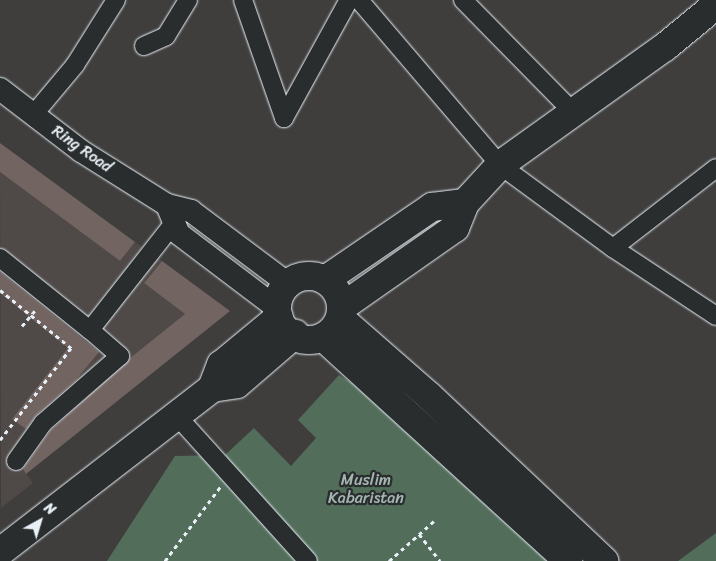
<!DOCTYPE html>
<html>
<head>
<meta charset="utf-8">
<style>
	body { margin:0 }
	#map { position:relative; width:716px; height:561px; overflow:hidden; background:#403e3d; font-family:Sriracha,sans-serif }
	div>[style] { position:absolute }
	.built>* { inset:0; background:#4f4948 }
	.green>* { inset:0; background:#536d5b }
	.building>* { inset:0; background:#726461 }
	.path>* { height:3px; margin-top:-1.5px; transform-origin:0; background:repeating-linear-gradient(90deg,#e8f1f8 0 4px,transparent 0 8px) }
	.roads { filter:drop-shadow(0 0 1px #e8f1f8) drop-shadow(0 0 1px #e8f1f8) }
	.minor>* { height:18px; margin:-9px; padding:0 9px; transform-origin:9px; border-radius:9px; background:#2a2d2e }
	.tertiary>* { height:22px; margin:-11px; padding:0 11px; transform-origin:11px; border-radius:11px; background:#2a2d2e }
	.primary>* { height:28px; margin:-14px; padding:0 14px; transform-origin:14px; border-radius:14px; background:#2a2d2e }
	.primary>.ring { margin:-14px; padding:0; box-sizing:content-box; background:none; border:28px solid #2a2d2e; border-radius:50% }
	span { translate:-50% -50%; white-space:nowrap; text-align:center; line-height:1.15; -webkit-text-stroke:4.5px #2a2d2e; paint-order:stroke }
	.street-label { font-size:16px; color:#e8f1f8 }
	.park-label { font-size:16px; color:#a5b6b1 }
	.north { position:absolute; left:15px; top:496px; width:50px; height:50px; -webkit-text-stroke:4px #2a2d2e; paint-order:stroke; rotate:39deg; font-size:14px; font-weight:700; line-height:20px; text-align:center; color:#e8f1f8 }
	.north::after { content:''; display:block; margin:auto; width:18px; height:22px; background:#e8f1f8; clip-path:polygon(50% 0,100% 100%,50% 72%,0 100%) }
</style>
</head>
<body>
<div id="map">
	<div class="built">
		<i style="clip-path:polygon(0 172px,120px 261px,135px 242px,162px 261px,144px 283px,185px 314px,52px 420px,19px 464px,33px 483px,1px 508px)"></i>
	</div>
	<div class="green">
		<i style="clip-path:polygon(339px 375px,373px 396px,548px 561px,107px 561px,175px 456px,225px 455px,254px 428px,291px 466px,316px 438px,298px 420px)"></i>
		<i style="clip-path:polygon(716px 533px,716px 561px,678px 561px)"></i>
	</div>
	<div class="building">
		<i style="clip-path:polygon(0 143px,135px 242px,120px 261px,0 172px)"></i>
		<i style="clip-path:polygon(162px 261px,230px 311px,26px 474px,23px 469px,51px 430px,130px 358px,185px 314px,144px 283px)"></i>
		<i style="clip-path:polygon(0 272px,99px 352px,75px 381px,36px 415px,26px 429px,12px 419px,68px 348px,0 293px)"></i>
	</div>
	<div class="path">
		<i style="left:0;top:290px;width:92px;rotate:39.2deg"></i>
		<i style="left:71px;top:348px;width:116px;rotate:127.7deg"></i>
		<i style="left:22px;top:326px;width:23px;rotate:-50deg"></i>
		<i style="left:419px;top:534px;width:34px;rotate:52deg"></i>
		<i style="left:165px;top:561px;width:94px;rotate:-53.3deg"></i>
		<i style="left:389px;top:561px;width:60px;rotate:-41.6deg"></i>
	</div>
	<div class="roads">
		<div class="minor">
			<i style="left:243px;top:0;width:125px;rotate:70.8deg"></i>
			<i style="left:284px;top:118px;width:135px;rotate:-61.2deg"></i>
			<i style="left:359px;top:0;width:217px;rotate:49.5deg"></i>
			<i style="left:500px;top:165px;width:140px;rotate:36.3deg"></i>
			<i style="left:613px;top:248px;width:123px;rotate:33.4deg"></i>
			<i style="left:463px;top:0;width:157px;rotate:45.5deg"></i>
			<i style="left:144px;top:46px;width:24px;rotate:-24deg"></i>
			<i style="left:166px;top:36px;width:42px;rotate:-58.6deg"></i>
			<i style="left:34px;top:114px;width:64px;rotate:-50.1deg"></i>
			<i style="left:75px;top:65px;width:77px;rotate:-57.8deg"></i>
			<i style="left:613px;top:248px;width:130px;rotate:-37.8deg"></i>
			<i style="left:0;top:258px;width:115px;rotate:38.7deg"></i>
			<i style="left:90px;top:330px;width:136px;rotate:-51.9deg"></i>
			<i style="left:177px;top:416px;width:195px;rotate:47.9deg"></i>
			<i style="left:16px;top:461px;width:47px;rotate:-54.6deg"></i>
			<i style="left:43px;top:423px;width:102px;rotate:-41deg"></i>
			<i style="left:120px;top:356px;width:40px;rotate:-139deg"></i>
		</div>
		<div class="tertiary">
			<i style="left:0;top:89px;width:102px;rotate:37.4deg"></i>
			<i style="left:81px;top:151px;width:102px;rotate:32.1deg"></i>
			<i style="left:167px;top:205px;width:25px;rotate:14deg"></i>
			<i style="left:191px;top:211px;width:120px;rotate:36.9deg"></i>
			<i style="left:167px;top:205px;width:31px;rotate:68deg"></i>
			<i style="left:179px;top:234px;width:123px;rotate:37.1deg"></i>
		</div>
		<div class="primary">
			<i class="ring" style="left:277px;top:276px;width:36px;height:36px"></i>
			<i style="left:325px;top:280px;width:130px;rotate:-34.3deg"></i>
			<i style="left:432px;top:207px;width:33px;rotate:-7deg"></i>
			<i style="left:342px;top:307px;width:138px;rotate:-35deg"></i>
			<i style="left:455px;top:228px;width:27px;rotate:-68deg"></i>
			<i style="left:465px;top:203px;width:52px;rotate:-47.4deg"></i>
			<i style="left:500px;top:165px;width:203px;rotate:-35.6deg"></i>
			<i style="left:665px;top:47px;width:66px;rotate:-39.5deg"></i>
			<i style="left:341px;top:319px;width:117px;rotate:41.2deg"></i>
			<i style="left:429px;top:396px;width:241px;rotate:43.3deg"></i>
			<i style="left:324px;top:338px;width:331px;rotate:42.4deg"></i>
			<i style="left:212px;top:388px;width:25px;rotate:-69deg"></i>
			<i style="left:221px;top:365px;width:75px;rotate:-39.6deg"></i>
			<i style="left:0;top:552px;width:268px;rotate:-37.7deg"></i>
			<i style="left:212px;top:388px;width:25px;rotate:-9deg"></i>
			<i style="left:237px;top:384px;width:77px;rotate:-40.8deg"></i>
		</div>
	</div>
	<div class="street-label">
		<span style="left:82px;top:149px;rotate:35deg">Ring Road</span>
	</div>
	<div class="park-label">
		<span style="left:366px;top:489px">Muslim<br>Kabaristan</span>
	</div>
	<div class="north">N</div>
</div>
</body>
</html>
